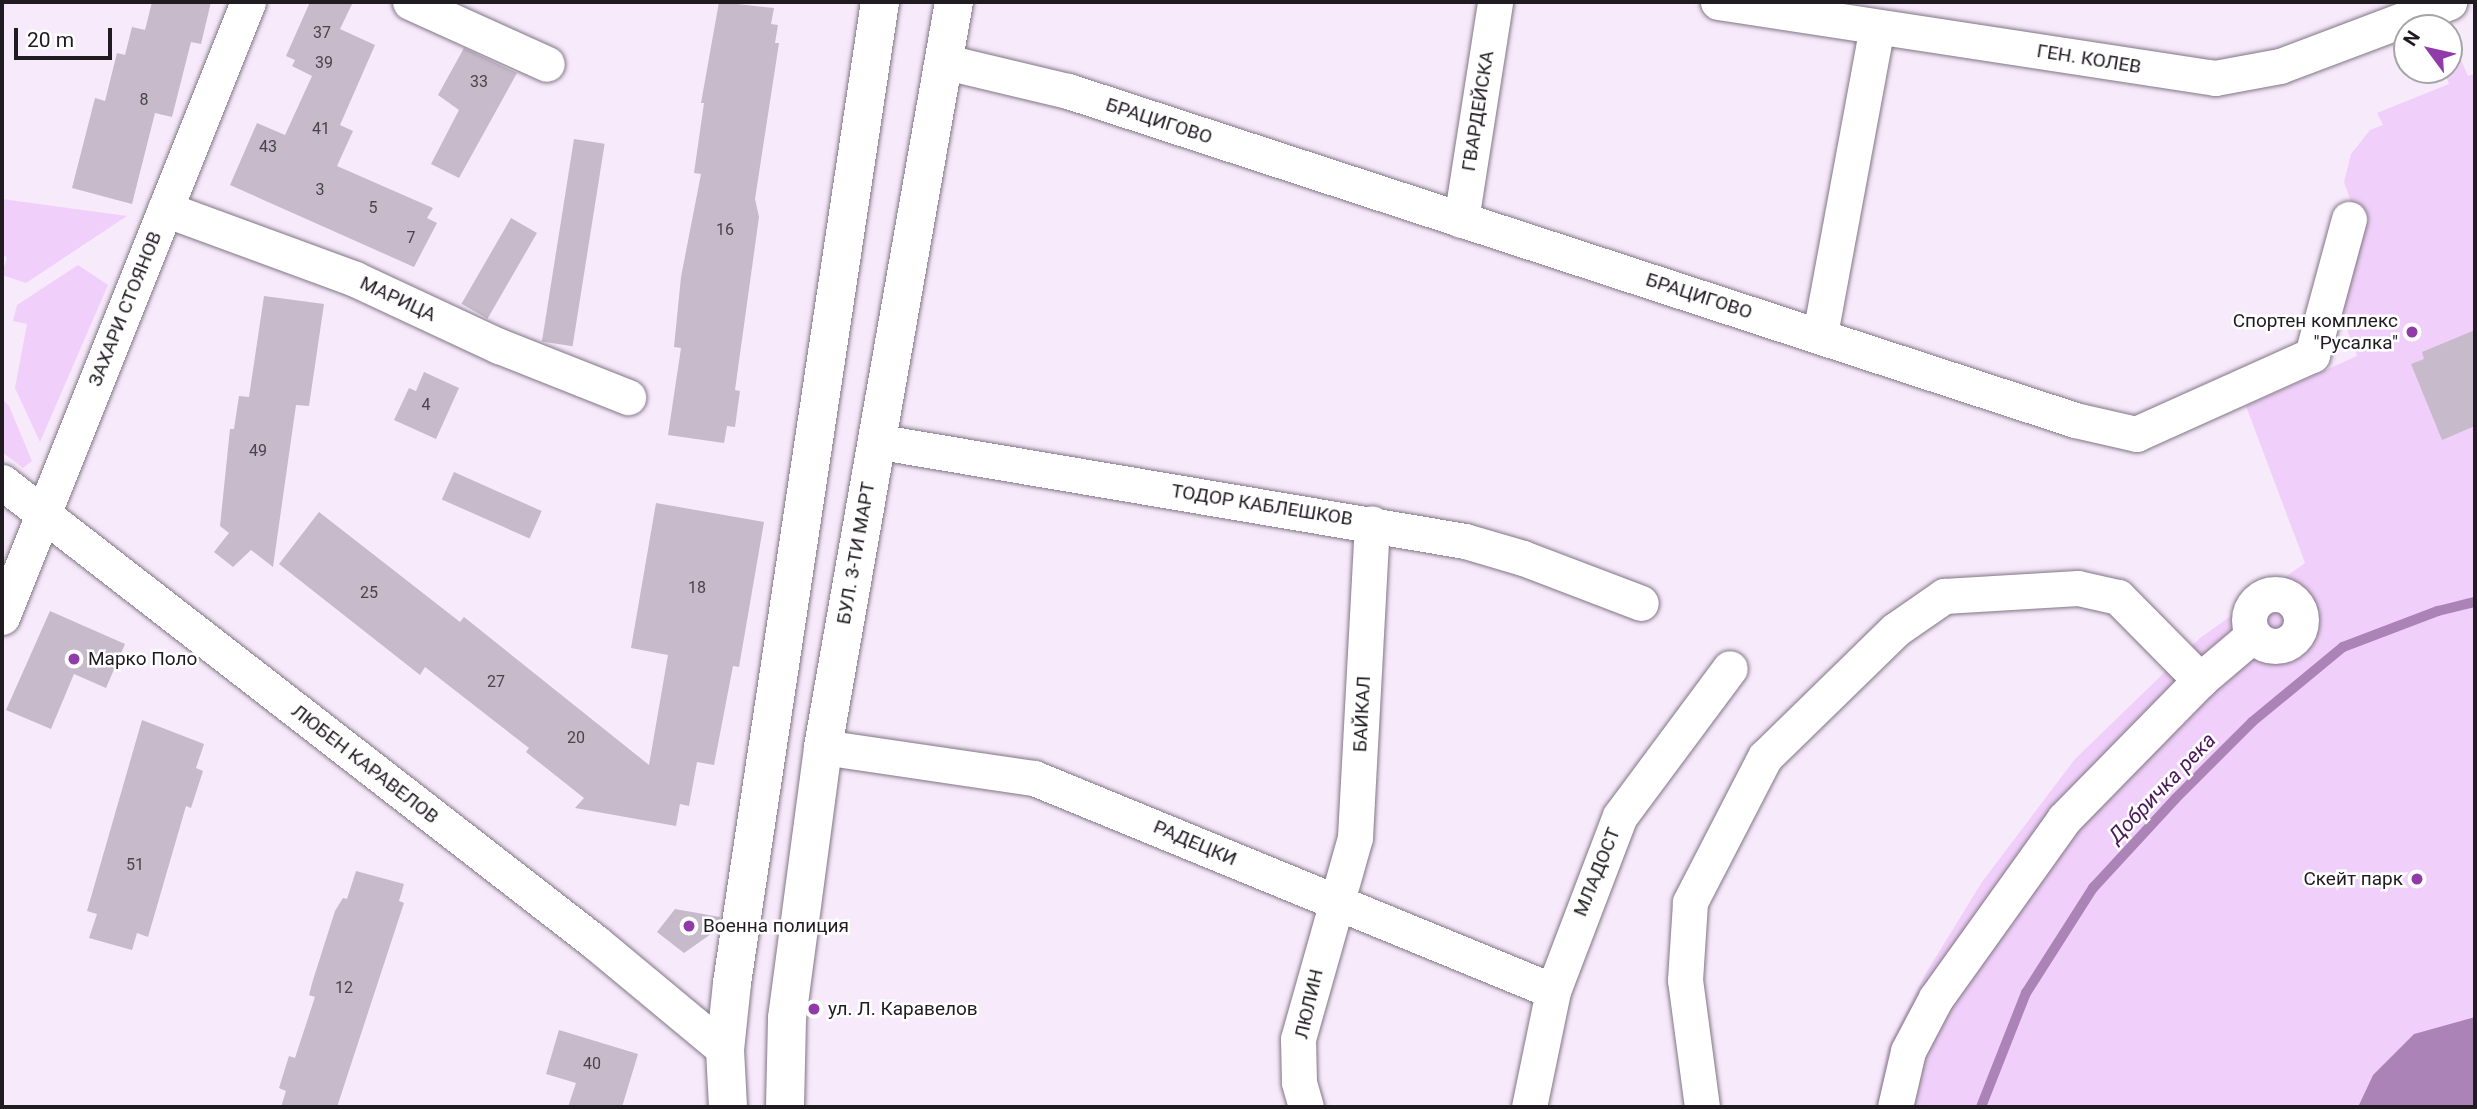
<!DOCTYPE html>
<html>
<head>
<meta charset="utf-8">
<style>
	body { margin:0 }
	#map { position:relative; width:2477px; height:1109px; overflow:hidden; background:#f7eafb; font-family:Roboto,sans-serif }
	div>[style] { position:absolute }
	.green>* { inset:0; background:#f0d0fa }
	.water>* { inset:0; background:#ab83b7 }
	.stream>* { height:10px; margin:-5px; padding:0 5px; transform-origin:5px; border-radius:5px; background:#ab83b7 }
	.building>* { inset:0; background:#c7baca; transform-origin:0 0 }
	.roads { filter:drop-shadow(0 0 2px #817685) drop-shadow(0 0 2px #817685) }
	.minor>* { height:35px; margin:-17.5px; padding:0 17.5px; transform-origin:17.5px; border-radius:17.5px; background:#fff }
	.minor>.ring { margin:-17.5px; padding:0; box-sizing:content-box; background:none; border:35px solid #fff; border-radius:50% }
	.secondary>* { height:38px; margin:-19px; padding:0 19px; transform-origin:19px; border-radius:19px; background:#fff }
	.dots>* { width:19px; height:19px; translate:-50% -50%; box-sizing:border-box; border:4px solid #fff; border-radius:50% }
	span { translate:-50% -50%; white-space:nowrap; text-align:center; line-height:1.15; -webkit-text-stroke:5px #fff; paint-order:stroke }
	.number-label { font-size:16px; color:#49434a }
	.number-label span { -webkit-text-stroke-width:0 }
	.street-label { font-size:19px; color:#1f1b20 }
	.poi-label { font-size:19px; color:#1f1b20 }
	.right { translate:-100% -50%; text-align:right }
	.left { translate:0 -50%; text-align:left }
	.water-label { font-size:21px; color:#4b1858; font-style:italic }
	.frame { position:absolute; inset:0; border:4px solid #1f1b20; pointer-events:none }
	.north { position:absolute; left:2393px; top:14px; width:70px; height:70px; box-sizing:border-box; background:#fff; border:2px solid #a5a4a6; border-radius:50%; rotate:303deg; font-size:19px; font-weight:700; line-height:28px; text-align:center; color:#1f1b20 }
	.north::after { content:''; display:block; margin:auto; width:24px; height:32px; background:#913ba8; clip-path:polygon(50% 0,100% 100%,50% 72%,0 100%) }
	.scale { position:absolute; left:14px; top:28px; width:98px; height:32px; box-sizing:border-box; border:4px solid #1f1b20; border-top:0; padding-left:9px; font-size:21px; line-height:24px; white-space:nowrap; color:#1f1b20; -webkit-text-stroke:5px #fff; paint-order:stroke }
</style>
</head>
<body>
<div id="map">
	<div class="green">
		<i style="clip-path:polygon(2461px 60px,2468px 76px,2475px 73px,2475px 1017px,2414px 1034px,2373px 1075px,2358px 1107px,1876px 1107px,1888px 1048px,1926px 973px,1982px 882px,2075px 759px,2200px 638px,2305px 563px,2246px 406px,2357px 356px,2339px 308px,2360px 228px,2344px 182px,2351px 154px,2370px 130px,2383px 125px,2377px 113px,2449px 84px,2444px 70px)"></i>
		<i style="clip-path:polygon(2px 199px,127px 216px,26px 283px,2px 275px,7px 257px,2px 255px)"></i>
		<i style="clip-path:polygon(78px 265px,108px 285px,40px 442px,15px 388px,27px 324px,13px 321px,17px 305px)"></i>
		<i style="clip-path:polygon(2px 399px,9px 406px,32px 461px,23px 468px,2px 452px)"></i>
	</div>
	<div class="water">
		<i style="clip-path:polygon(2475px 1017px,2475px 1107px,2358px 1107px,2373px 1075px,2414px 1034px)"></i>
	</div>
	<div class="stream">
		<i style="left:1981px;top:1107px;width:123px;rotate:-68.5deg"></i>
		<i style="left:2026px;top:993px;width:125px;rotate:-57.5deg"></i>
		<i style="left:2093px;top:888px;width:121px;rotate:-47.3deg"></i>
		<i style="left:2175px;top:799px;width:109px;rotate:-45deg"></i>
		<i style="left:2252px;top:722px;width:118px;rotate:-39.5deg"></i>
		<i style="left:2343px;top:647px;width:102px;rotate:-20.8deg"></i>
		<i style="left:2438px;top:611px;width:38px;rotate:-14deg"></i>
	</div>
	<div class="building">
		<i style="clip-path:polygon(152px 2px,211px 2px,201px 44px,191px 42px,172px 117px,155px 113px,132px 204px,72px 188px,95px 98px,105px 101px,117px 53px,125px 55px,132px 27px,145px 30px)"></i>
		<i style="clip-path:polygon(310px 2px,353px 2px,340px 29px,375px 45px,340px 125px,353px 131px,337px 166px,433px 208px,427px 218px,437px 223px,414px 267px,230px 185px,257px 123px,285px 135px,312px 76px,292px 66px,295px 60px,286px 56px)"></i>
		<i style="clip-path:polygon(719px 2px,774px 8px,771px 24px,778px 25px,775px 43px,779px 43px,755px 199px,759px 217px,735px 390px,740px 391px,735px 427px,727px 426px,724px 443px,668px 435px,681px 348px,674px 347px,681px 277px,701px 174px,694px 173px,704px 103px,701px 103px)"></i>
		<i style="clip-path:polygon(464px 48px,517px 73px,459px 178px,431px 164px,459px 110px,438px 95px)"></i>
		<i style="left:574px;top:139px;width:31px;height:205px;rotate:9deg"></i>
		<i style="left:511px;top:218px;width:30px;height:99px;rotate:30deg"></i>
		<i style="clip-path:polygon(264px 296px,324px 304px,309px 406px,296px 405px,273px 567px,251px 550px,233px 567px,214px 552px,229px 533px,220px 526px,230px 429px,234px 429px,239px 396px,249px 397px)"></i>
		<i style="clip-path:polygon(2475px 330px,2475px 426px,2442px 440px,2411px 364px,2424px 359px,2422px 352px)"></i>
		<i style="clip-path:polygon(424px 372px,459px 388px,436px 439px,394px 420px,409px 388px,416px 391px)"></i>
		<i style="left:454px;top:472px;width:96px;height:30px;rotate:24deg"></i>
		<i style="clip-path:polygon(656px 503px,764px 522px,739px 667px,733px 666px,714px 765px,697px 762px,689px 806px,680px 804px,676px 826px,575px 808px,584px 798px,526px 752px,529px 748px,425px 667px,420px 675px,279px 564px,319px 512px,460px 622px,464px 617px,649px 765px,668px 655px,631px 648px)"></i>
		<i style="clip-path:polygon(50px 611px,125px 644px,106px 688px,74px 674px,51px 729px,6px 710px)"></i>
		<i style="clip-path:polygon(142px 720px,204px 744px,196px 768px,203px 771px,191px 808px,186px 806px,148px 937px,137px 933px,132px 950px,89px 938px,97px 914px,87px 911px)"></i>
		<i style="clip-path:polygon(356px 871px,404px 884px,399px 901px,404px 903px,337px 1107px,281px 1107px,286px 1091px,279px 1088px,289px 1056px,295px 1058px,315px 997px,309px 995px,313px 980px,335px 911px,343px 898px,347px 899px)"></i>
		<i style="clip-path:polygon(675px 909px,720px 917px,718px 929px,684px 953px,657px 932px)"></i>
		<i style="clip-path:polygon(559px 1030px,638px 1054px,622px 1107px,568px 1107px,576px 1083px,546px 1074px)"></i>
	</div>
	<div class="roads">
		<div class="minor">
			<i style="left:410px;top:2px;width:150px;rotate:24.3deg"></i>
			<i style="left:1718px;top:2px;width:503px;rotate:8.69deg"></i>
			<i style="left:2215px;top:78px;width:66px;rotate:-10.5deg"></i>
			<i style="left:2280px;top:66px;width:181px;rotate:-20.7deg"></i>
			<i style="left:942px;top:61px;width:130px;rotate:13.4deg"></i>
			<i style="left:1068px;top:91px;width:1059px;rotate:18.09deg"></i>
			<i style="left:2075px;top:420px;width:63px;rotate:12.9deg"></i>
			<i style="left:2136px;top:434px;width:193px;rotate:-24.2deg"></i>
			<i style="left:2312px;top:355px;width:141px;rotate:-74.8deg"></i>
			<i style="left:165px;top:209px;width:202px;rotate:20.2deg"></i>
			<i style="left:355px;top:279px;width:159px;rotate:25deg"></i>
			<i style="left:499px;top:346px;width:139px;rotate:21.6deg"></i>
			<i style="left:1461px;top:220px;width:221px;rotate:-81.1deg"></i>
			<i style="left:1820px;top:334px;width:312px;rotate:-79.5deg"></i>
			<i style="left:875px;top:441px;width:598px;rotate:9.62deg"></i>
			<i style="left:1465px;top:541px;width:60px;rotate:16.3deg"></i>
			<i style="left:1523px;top:558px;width:126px;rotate:20.9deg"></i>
			<i style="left:2px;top:482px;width:750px;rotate:37.8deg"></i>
			<i style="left:595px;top:942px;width:169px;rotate:39.7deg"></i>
			<i class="ring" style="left:2249px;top:594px;width:17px;height:17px"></i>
			<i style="left:2px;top:617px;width:662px;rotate:-68.2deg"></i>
			<i style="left:823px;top:747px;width:213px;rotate:8.4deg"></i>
			<i style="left:1034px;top:778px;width:561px;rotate:22.31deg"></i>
			<i style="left:1306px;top:1107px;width:26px;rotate:-106deg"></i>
			<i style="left:1299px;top:1082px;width:43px;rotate:-91.3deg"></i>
			<i style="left:1298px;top:1039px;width:210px;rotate:-74.2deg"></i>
			<i style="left:1355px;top:837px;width:314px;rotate:-86.9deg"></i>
			<i style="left:1529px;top:1107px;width:118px;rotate:-78.3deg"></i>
			<i style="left:1553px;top:991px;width:187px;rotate:-69.1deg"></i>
			<i style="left:1620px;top:816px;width:184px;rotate:-53.4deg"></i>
			<i style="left:1702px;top:1107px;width:128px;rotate:-97.6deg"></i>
			<i style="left:1685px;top:980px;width:78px;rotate:-86.3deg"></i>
			<i style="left:1690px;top:902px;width:163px;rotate:-62.7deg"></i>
			<i style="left:1765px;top:757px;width:182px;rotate:-44.3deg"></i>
			<i style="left:1895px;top:630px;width:60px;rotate:-34.8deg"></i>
			<i style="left:1944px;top:596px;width:134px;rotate:-3.4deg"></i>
			<i style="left:2078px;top:588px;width:41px;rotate:12.7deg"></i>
			<i style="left:2118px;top:597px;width:117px;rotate:45.3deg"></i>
			<i style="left:1895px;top:1107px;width:57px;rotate:-76.9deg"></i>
			<i style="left:1908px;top:1051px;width:60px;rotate:-62.2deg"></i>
			<i style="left:1936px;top:998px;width:220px;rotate:-54.4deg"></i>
			<i style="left:2064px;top:819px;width:194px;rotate:-45.6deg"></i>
			<i style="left:2200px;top:680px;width:70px;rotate:-40.3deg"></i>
		</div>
		<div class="secondary">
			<i style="left:728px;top:1107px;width:57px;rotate:-93deg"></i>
			<i style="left:725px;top:1050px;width:67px;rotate:-84deg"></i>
			<i style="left:732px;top:983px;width:992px;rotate:-81.42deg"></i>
			<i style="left:785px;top:1107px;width:89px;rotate:-88.7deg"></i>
			<i style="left:787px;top:1018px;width:273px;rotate:-82.4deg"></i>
			<i style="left:823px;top:747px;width:756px;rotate:-80.03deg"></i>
		</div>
	</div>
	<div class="dots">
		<i style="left:2412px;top:332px;background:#913ba8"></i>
		<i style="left:74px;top:659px;background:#913ba8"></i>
		<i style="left:2417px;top:879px;background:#913ba8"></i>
		<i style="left:689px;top:926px;background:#913ba8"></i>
		<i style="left:814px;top:1009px;background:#913ba8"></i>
	</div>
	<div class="number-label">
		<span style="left:322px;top:33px">37</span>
		<span style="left:324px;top:63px">39</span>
		<span style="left:479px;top:82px">33</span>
		<span style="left:144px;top:100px">8</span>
		<span style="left:321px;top:129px">41</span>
		<span style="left:268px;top:147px">43</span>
		<span style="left:320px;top:190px">3</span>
		<span style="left:373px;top:208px">5</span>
		<span style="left:725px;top:230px">16</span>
		<span style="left:411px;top:238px">7</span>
		<span style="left:426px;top:405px">4</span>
		<span style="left:258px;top:451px">49</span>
		<span style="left:697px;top:588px">18</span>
		<span style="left:369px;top:593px">25</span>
		<span style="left:496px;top:682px">27</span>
		<span style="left:576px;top:738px">20</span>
		<span style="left:135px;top:865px">51</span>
		<span style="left:344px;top:988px">12</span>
		<span style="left:592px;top:1064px">40</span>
	</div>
	<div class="street-label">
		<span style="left:2089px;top:59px;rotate:9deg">ГЕН. КОЛЕВ</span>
		<span style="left:1478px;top:111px;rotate:-81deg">ГВАРДЕЙСКА</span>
		<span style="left:1159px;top:121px;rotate:18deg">БРАЦИГОВО</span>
		<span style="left:1699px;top:296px;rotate:18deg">БРАЦИГОВО</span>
		<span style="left:398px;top:299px;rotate:25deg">МАРИЦА</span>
		<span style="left:125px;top:309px;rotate:-68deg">ЗАХАРИ СТОЯНОВ</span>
		<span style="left:1262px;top:505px;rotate:9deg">ТОДОР КАБЛЕШКОВ</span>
		<span style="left:856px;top:553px;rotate:-80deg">БУЛ. 3-ТИ МАРТ</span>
		<span style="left:1362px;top:714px;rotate:-87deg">БАЙКАЛ</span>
		<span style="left:365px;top:764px;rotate:38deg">ЛЮБЕН КАРАВЕЛОВ</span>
		<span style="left:1195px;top:843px;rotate:23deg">РАДЕЦКИ</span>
		<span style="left:1597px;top:872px;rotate:-68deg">МЛАДОСТ</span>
		<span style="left:1309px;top:1004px;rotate:-77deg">ЛЮЛИН</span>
	</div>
	<div class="poi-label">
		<span class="right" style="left:2398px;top:332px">Спортен комплекс<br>"Русалка"</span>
		<span class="left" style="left:88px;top:659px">Марко Поло</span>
		<span class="right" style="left:2403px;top:879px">Скейт парк</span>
		<span class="left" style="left:703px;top:926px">Военна полиция</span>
		<span class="left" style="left:828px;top:1009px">ул. Л. Каравелов</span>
	</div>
	<div class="water-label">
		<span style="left:2162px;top:788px;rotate:-46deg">Добричка река</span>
	</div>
	<div class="frame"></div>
	<div class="north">N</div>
	<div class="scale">20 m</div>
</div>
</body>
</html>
